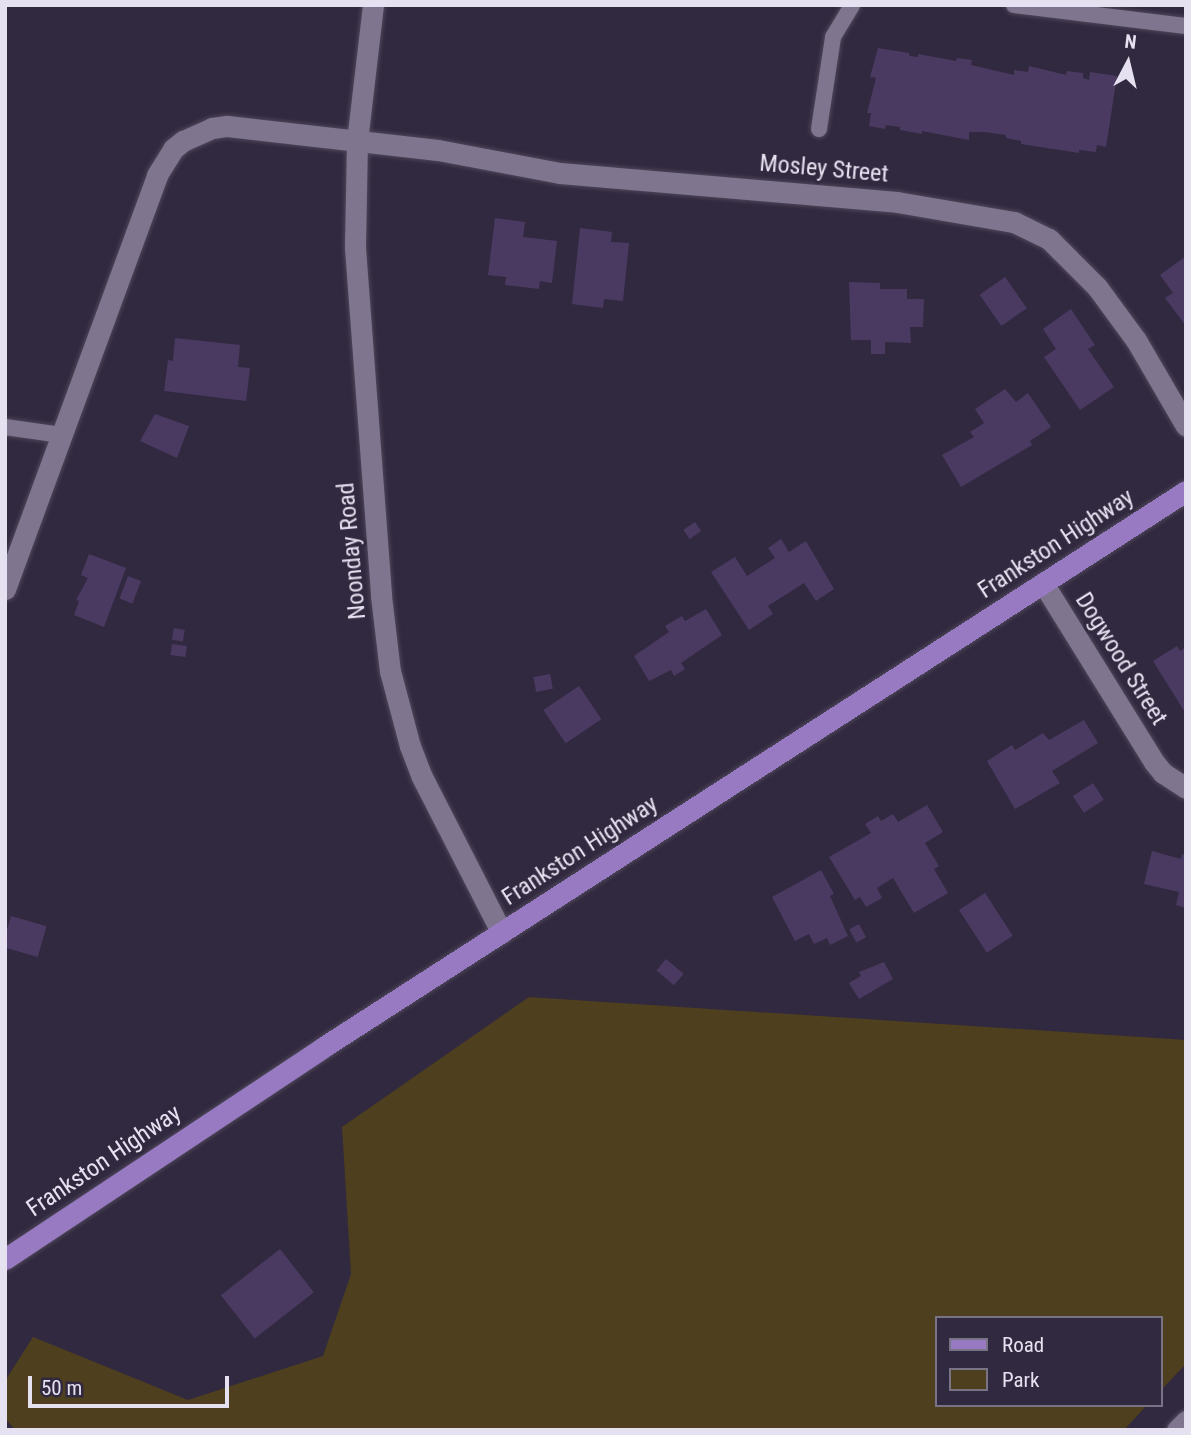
<!DOCTYPE html>
<html>
<head>
<meta charset="utf-8">
<style>
	body { margin:0 }
	#map { position:relative; width:1191px; height:1435px; overflow:hidden; background:#31293f; font-family:"Roboto Condensed",sans-serif }
	div>[style] { position:absolute }
	.green>* { inset:0; background:#4e3f1e }
	.building>* { inset:0; background:#4a3a62; transform-origin:0 0 }
	.roads { filter:drop-shadow(0 0 2px #4e475a) drop-shadow(0 0 2px #4e475a) }
	.service>* { height:16px; margin:-8px; padding:0 8px; transform-origin:8px; border-radius:8px; background:#7f758f }
	.minor>* { height:21px; margin:-10.5px; padding:0 10.5px; transform-origin:10.5px; border-radius:10.5px; background:#7f758f }
	.tertiary>* { height:21px; margin:-10.5px; padding:0 10.5px; transform-origin:10.5px; border-radius:10.5px; background:#7f758f }
	.primary>* { height:21px; margin:-10.5px; padding:0 10.5px; transform-origin:10.5px; border-radius:10.5px; background:#987ac2 }
	span { translate:-50% -50%; white-space:nowrap; text-align:center; line-height:1.15; -webkit-text-stroke:6px #31293f; paint-order:stroke }
	.street-label { font-size:24px; color:#e6e1f0 }
	.frame { position:absolute; inset:0; border:7px solid #e6e1f0; pointer-events:none }
	.legend { position:absolute; left:935px; top:1316px; width:228px; height:91px; box-sizing:border-box; background:#31293f; border:2px solid #797386; margin:0; padding:9px 12px; list-style:none; font-size:21px; color:#e6e1f0 }
	.legend li { display:flex; align-items:center; gap:14px; height:35px }
	.legend b { width:35px; border:2px solid #797386 }
	.north { position:absolute; left:1093px; top:28px; width:70px; height:70px; -webkit-text-stroke:5px #31293f; paint-order:stroke; rotate:7deg; font-size:19px; font-weight:700; line-height:28px; text-align:center; color:#e6e1f0 }
	.north::after { content:''; display:block; margin:auto; width:24px; height:32px; background:#e6e1f0; clip-path:polygon(50% 0,100% 100%,50% 72%,0 100%) }
	.scale { position:absolute; left:28px; top:1376px; width:201px; height:32px; box-sizing:border-box; border:4px solid #e6e1f0; border-top:0; padding-left:9px; font-size:21px; line-height:24px; white-space:nowrap; color:#e6e1f0; -webkit-text-stroke:5px #31293f; paint-order:stroke }
</style>
</head>
<body>
<div id="map">
	<div class="green">
		<i style="clip-path:polygon(529px 997px,1186px 1040px,1186px 1364px,1161px 1390px,1161px 1318px,937px 1318px,937px 1405px,1147px 1405px,1124px 1430px,15px 1430px,5px 1418px,5px 1381px,33px 1337px,188px 1400px,323px 1356px,351px 1274px,342px 1127px)"></i>
	</div>
	<div class="building">
		<i style="clip-path:polygon(878px 48px,909px 53px,909px 56px,918px 57px,918px 54px,956px 61px,957px 58px,972px 60px,971px 65px,1014px 75px,1014px 70px,1028px 72px,1029px 66px,1066px 75px,1067px 71px,1083px 73px,1083px 78px,1089px 80px,1090px 72px,1117px 76px,1106px 147px,1097px 145px,1096px 152px,1079px 150px,1079px 153px,1021px 144px,1021px 141px,1006px 138px,1006px 135px,985px 132px,969px 132px,969px 140px,922px 131px,922px 134px,900px 130px,900px 127px,886px 125px,885px 129px,869px 126px,871px 113px,867px 113px,876px 78px,870px 77px)"></i>
		<i style="clip-path:polygon(495px 218px,525px 222px,523px 237px,557px 241px,552px 283px,540px 281px,539px 289px,505px 285px,506px 277px,488px 275px)"></i>
		<i style="clip-path:polygon(580px 228px,612px 232px,611px 242px,629px 243px,623px 301px,604px 299px,603px 308px,572px 304px)"></i>
		<i style="clip-path:polygon(1186px 256px,1186px 326px,1165px 298px,1173px 293px,1160px 275px)"></i>
		<i style="left:1005px;top:277px;width:38px;height:31px;rotate:55deg"></i>
		<i style="clip-path:polygon(849px 282px,880px 283px,880px 289px,907px 289px,907px 299px,924px 299px,923px 327px,910px 327px,911px 343px,885px 342px,885px 354px,871px 354px,871px 340px,851px 340px)"></i>
		<i style="clip-path:polygon(1071px 309px,1095px 345px,1088px 349px,1114px 387px,1080px 410px,1044px 357px,1056px 349px,1043px 329px)"></i>
		<i style="clip-path:polygon(175px 338px,240px 345px,238px 367px,250px 368px,246px 401px,164px 391px,168px 360px,173px 361px)"></i>
		<i style="clip-path:polygon(1005px 389px,1016px 402px,1028px 393px,1051px 427px,1030px 441px,1032px 445px,961px 487px,942px 455px,974px 437px,970px 432px,984px 423px,975px 409px)"></i>
		<i style="clip-path:polygon(155px 414px,189px 426px,177px 458px,140px 441px)"></i>
		<i style="left:695px;top:522px;width:11px;height:14px;rotate:56deg"></i>
		<i style="clip-path:polygon(781px 539px,789px 552px,806px 541px,834px 589px,816px 601px,804px 583px,768px 606px,773px 614px,749px 630px,711px 572px,735px 557px,747px 576px,775px 558px,768px 548px)"></i>
		<i style="clip-path:polygon(89px 554px,126px 568px,104px 627px,74px 615px,79px 601px,76px 600px,88px 578px,81px 575px)"></i>
		<i style="left:128px;top:576px;width:14px;height:24px;rotate:21deg"></i>
		<i style="clip-path:polygon(706px 609px,722px 635px,681px 663px,685px 669px,674px 676px,671px 670px,649px 681px,634px 656px,669px 632px,665px 626px,682px 616px,685px 621px)"></i>
		<i style="left:174px;top:628px;width:11px;height:12px;rotate:10deg"></i>
		<i style="left:172px;top:644px;width:15px;height:11px;rotate:8deg"></i>
		<i style="clip-path:polygon(1177px 646px,1180px 651px,1186px 647px,1186px 714px,1153px 661px)"></i>
		<i style="left:550px;top:674px;width:15px;height:17px;rotate:79deg"></i>
		<i style="left:579px;top:686px;width:40px;height:43px;rotate:56deg"></i>
		<i style="clip-path:polygon(1084px 720px,1098px 743px,1052px 771px,1060px 783px,1015px 809px,987px 761px,1012px 745px,1015px 750px,1043px 733px,1049px 740px)"></i>
		<i style="left:1093px;top:783px;width:20px;height:24px;rotate:57deg"></i>
		<i style="clip-path:polygon(927px 805px,943px 832px,925px 843px,939px 866px,934px 869px,948px 893px,914px 913px,893px 878px,877px 888px,882px 898px,866px 907px,860px 897px,855px 900px,829px 857px,871px 833px,865px 824px,878px 816px,881px 821px,893px 814px,898px 822px)"></i>
		<i style="clip-path:polygon(1152px 851px,1181px 859px,1182px 854px,1186px 855px,1186px 908px,1176px 905px,1179px 892px,1144px 884px)"></i>
		<i style="clip-path:polygon(821px 870px,834px 894px,830px 896px,848px 936px,830px 945px,827px 938px,814px 944px,809px 934px,795px 941px,772px 897px)"></i>
		<i style="left:985px;top:893px;width:51px;height:31px;rotate:57deg"></i>
		<i style="left:11px;top:916px;width:37px;height:32px;rotate:16deg"></i>
		<i style="left:859px;top:924px;width:15px;height:11px;rotate:62deg"></i>
		<i style="left:666px;top:959px;width:23px;height:15px;rotate:40deg"></i>
		<i style="clip-path:polygon(884px 962px,893px 979px,859px 999px,849px 983px,861px 976px,859px 972px)"></i>
		<i style="left:280px;top:1249px;width:55px;height:75px;rotate:52deg"></i>
	</div>
	<div class="roads">
		<div class="service">
			<i style="left:1014px;top:5px;width:173px;rotate:7deg"></i>
			<i style="left:819px;top:129px;width:93px;rotate:-81.3deg"></i>
			<i style="left:833px;top:37px;width:37px;rotate:-59deg"></i>
			<i style="left:5px;top:427px;width:57px;rotate:8.1deg"></i>
		</div>
		<div class="minor">
			<i style="left:1043px;top:583px;width:211px;rotate:58.2deg"></i>
			<i style="left:1154px;top:762px;width:14px;rotate:51deg"></i>
			<i style="left:1163px;top:773px;width:27px;rotate:33deg"></i>
			<i style="left:5px;top:589px;width:441px;rotate:-69.8deg"></i>
			<i style="left:157px;top:175px;width:31px;rotate:-58deg"></i>
			<i style="left:173px;top:149px;width:13px;rotate:-39deg"></i>
			<i style="left:183px;top:141px;width:32px;rotate:-24deg"></i>
			<i style="left:212px;top:128px;width:15px;rotate:-8deg"></i>
			<i style="left:227px;top:126px;width:212px;rotate:6.5deg"></i>
			<i style="left:438px;top:150px;width:124px;rotate:10.7deg"></i>
			<i style="left:560px;top:173px;width:338px;rotate:4.9deg"></i>
			<i style="left:897px;top:202px;width:119px;rotate:9.7deg"></i>
			<i style="left:1014px;top:222px;width:39px;rotate:26deg"></i>
			<i style="left:1049px;top:239px;width:68px;rotate:45deg"></i>
			<i style="left:1097px;top:287px;width:66px;rotate:53.7deg"></i>
			<i style="left:1136px;top:340px;width:99px;rotate:59.8deg"></i>
			<i style="left:1177px;top:1430px;width:13px;rotate:-45deg"></i>
		</div>
		<div class="tertiary">
			<i style="left:373px;top:5px;width:137px;rotate:96.7deg"></i>
			<i style="left:357px;top:141px;width:107px;rotate:91.1deg"></i>
			<i style="left:355px;top:248px;width:349px;rotate:85.7deg"></i>
			<i style="left:381px;top:596px;width:76px;rotate:83.2deg"></i>
			<i style="left:390px;top:671px;width:78px;rotate:75.1deg"></i>
			<i style="left:410px;top:746px;width:33px;rotate:69deg"></i>
			<i style="left:422px;top:777px;width:175px;rotate:62.9deg"></i>
		</div>
		<div class="primary">
			<i style="left:5px;top:1259px;width:381px;rotate:-33.6deg"></i>
			<i style="left:322px;top:1048px;width:1028px;rotate:-32.81deg"></i>
		</div>
	</div>
	<div class="street-label">
		<span style="left:824px;top:169px;rotate:5deg">Mosley Street</span>
		<span style="left:1056px;top:544px;rotate:-33deg">Frankston Highway</span>
		<span style="left:352px;top:551px;rotate:-95deg">Noonday Road</span>
		<span style="left:1121px;top:659px;rotate:58deg">Dogwood Street</span>
		<span style="left:580px;top:851px;rotate:-33deg">Frankston Highway</span>
		<span style="left:104px;top:1161px;rotate:-34deg">Frankston Highway</span>
	</div>
	<div class="frame"></div>
	<ul class="legend">
	<li><b style="height:9px;background:#987ac2"></b>Road</li>
	<li><b style="height:19px;background:#4e3f1e"></b>Park</li>
	</ul>
	<div class="north">N</div>
	<div class="scale">50 m</div>
</div>
</body>
</html>
